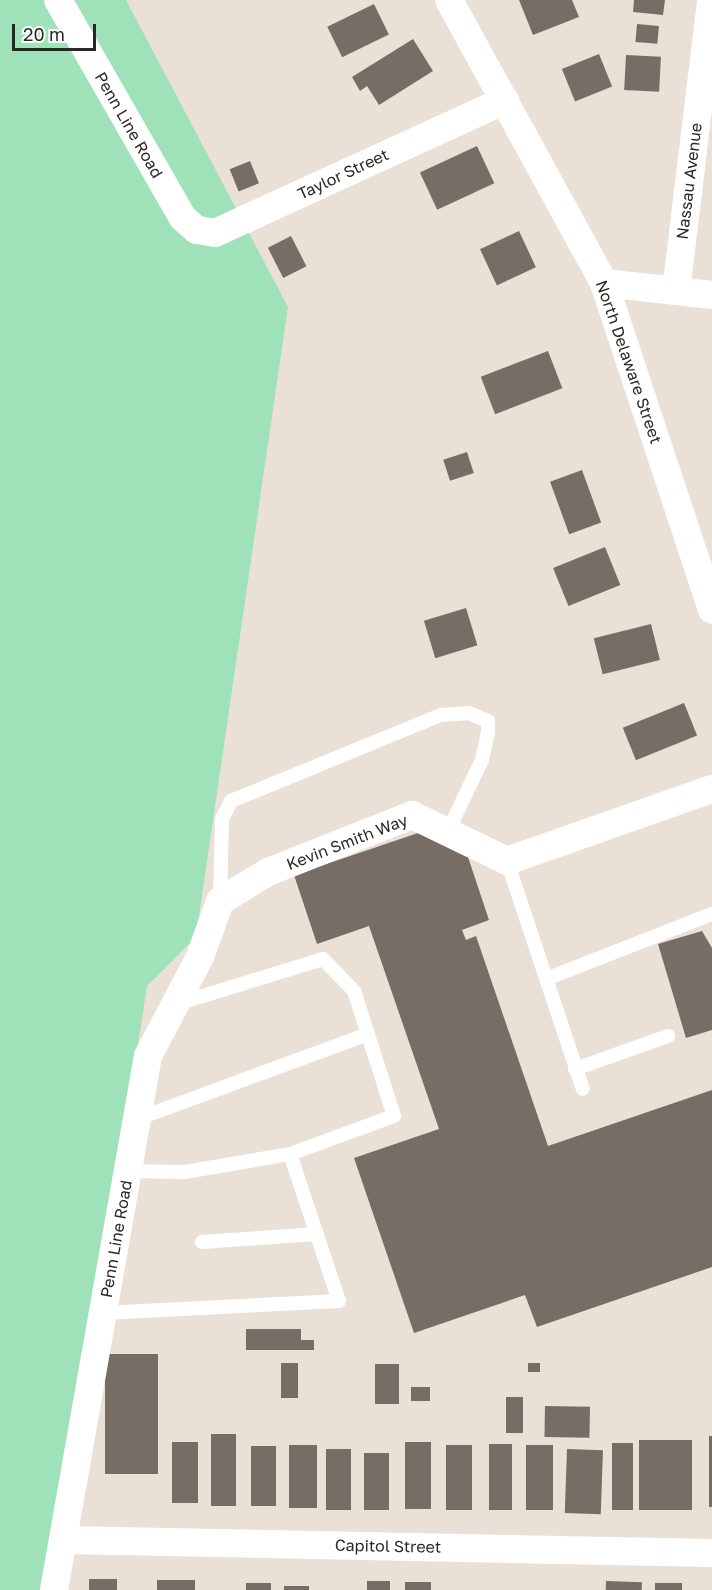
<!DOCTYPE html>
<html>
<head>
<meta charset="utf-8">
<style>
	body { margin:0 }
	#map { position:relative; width:712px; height:1590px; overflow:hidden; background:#ebe0d6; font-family:"Golos Text",sans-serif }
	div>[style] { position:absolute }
	.green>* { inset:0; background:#9fe2ba }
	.building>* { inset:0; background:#776d64; transform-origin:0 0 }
	.lane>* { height:14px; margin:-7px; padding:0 7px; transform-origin:7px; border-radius:7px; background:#fff }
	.street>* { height:28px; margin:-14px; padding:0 14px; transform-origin:14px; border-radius:14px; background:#fff }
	span { translate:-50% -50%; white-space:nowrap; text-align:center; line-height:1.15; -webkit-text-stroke:6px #fff; paint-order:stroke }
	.street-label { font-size:16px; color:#2b2723 }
	.scale { position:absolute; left:12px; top:24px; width:84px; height:27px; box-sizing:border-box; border:3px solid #2b2723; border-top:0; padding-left:8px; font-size:18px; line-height:21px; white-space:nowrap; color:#2b2723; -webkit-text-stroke:4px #fff; paint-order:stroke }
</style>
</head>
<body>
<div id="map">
	<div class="green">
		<i style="clip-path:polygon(0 0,126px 0,288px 307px,196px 937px,147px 986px,55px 1590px,0 1590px)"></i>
	</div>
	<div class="building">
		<i style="clip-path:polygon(519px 0,572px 0,579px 17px,533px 35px)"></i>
		<i style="clip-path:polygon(634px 0,665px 0,663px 15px,633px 12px)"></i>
		<i style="left:374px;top:4px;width:34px;height:52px;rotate:64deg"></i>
		<i style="left:637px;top:24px;width:22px;height:18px;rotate:5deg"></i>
		<i style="clip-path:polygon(413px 39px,433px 71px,379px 105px,367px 86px,360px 91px,352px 77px)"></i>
		<i style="left:599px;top:54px;width:35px;height:40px;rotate:68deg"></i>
		<i style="left:626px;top:55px;width:35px;height:35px;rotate:3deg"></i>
		<i style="left:477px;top:146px;width:41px;height:63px;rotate:65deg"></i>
		<i style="left:250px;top:161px;width:24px;height:22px;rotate:68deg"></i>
		<i style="left:519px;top:231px;width:40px;height:43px;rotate:65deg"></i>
		<i style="left:291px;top:236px;width:34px;height:26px;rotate:63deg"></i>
		<i style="left:548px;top:351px;width:40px;height:72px;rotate:69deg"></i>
		<i style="left:467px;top:452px;width:22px;height:25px;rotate:72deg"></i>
		<i style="left:582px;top:470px;width:56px;height:34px;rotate:70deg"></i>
		<i style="left:605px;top:547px;width:41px;height:56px;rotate:68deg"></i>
		<i style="left:466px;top:608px;width:39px;height:44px;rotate:73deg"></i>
		<i style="left:651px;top:624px;width:37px;height:59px;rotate:76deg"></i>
		<i style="left:684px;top:703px;width:35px;height:66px;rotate:68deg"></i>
		<i style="clip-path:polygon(418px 833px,468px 857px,489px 920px,462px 930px,466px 940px,476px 936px,548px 1146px,712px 1090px,712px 1267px,537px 1327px,525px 1295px,414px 1333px,354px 1158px,439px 1129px,369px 926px,317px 944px,294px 875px)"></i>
		<i style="clip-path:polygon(702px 931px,712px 948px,712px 1030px,686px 1038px,658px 944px)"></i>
		<i style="clip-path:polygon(246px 1329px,301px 1329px,301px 1340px,314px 1340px,314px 1350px,246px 1350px)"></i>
		<i style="left:105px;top:1354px;width:53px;height:120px"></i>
		<i style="left:281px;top:1363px;width:17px;height:35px"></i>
		<i style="left:528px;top:1363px;width:12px;height:9px"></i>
		<i style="left:375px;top:1364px;width:24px;height:40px"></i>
		<i style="left:430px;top:1387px;width:14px;height:19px;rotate:90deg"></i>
		<i style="left:506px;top:1397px;width:17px;height:36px"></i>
		<i style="left:545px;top:1406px;width:45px;height:31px;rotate:1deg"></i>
		<i style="left:211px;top:1434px;width:25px;height:72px"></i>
		<i style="left:709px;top:1436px;width:3px;height:71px"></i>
		<i style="left:639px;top:1440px;width:53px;height:70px"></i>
		<i style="left:172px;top:1442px;width:26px;height:61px"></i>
		<i style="left:405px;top:1442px;width:26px;height:67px"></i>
		<i style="left:612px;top:1443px;width:21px;height:67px"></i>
		<i style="left:489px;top:1444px;width:23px;height:66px"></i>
		<i style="left:289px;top:1445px;width:28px;height:63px"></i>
		<i style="left:446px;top:1445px;width:26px;height:65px"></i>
		<i style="left:526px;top:1445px;width:27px;height:65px"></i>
		<i style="left:251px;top:1446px;width:25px;height:60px"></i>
		<i style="left:326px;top:1449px;width:25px;height:61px"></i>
		<i style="left:567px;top:1449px;width:36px;height:64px;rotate:2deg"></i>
		<i style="left:364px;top:1453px;width:25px;height:57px"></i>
		<i style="left:89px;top:1579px;width:28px;height:11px"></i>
		<i style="left:157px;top:1580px;width:38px;height:10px"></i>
		<i style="left:367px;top:1581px;width:23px;height:9px"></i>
		<i style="left:606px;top:1581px;width:36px;height:9px;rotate:2deg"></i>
		<i style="left:405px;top:1582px;width:26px;height:8px"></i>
		<i style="left:246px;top:1583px;width:25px;height:7px"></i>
		<i style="left:655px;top:1583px;width:27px;height:7px"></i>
		<i style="left:284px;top:1586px;width:25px;height:4px"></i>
	</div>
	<div class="lane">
		<i style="left:507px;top:861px;width:240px;rotate:71.6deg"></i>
		<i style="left:220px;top:901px;width:82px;rotate:-88.6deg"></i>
		<i style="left:222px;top:819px;width:20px;rotate:-63deg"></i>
		<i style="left:231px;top:801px;width:227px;rotate:-22.3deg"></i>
		<i style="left:441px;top:715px;width:28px;rotate:-4deg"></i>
		<i style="left:469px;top:713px;width:21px;rotate:23deg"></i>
		<i style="left:488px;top:721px;width:11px;rotate:90deg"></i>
		<i style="left:488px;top:732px;width:29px;rotate:102deg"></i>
		<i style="left:482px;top:760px;width:81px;rotate:115.6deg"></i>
		<i style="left:546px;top:979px;width:178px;rotate:-21.4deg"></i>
		<i style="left:575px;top:1069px;width:99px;rotate:-19.5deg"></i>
		<i style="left:137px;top:1119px;width:246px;rotate:-20.2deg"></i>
		<i style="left:128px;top:1171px;width:57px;rotate:1deg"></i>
		<i style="left:185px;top:1172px;width:107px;rotate:-9.7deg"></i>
		<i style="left:202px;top:1242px;width:114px;rotate:-4deg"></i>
		<i style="left:103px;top:1313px;width:236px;rotate:-2.9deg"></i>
		<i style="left:339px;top:1301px;width:155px;rotate:-108.4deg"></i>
		<i style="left:290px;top:1154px;width:111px;rotate:-20.1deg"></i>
		<i style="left:394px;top:1116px;width:131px;rotate:-107.7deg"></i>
		<i style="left:354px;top:991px;width:45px;rotate:-134.1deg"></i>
		<i style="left:323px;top:959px;width:153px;rotate:162.9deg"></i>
	</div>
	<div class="street">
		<i style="left:58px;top:0;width:251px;rotate:60.2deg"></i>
		<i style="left:183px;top:218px;width:18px;rotate:41deg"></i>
		<i style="left:197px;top:230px;width:18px;rotate:9deg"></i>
		<i style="left:215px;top:233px;width:319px;rotate:-24.6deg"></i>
		<i style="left:449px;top:0;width:323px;rotate:61.3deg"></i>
		<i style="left:604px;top:283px;width:344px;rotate:71.7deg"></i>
		<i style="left:604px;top:283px;width:109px;rotate:6.3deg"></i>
		<i style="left:676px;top:291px;width:293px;rotate:-83.1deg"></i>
		<i style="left:64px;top:1540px;width:648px;rotate:1.15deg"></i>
		<i style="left:54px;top:1590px;width:542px;rotate:-80.02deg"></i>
		<i style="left:148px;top:1056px;width:112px;rotate:-62.3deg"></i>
		<i style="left:200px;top:957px;width:59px;rotate:-70.3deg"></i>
		<i style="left:220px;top:901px;width:56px;rotate:-31.1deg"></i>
		<i style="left:268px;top:872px;width:155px;rotate:-21.6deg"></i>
		<i style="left:412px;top:815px;width:106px;rotate:25.8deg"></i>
		<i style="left:507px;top:861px;width:217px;rotate:-19.4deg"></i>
	</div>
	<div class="street-label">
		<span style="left:129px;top:125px;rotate:60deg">Penn Line Road</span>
		<span style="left:343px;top:174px;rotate:-25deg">Taylor Street</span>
		<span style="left:689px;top:181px;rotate:-83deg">Nassau Avenue</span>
		<span style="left:629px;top:362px;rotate:71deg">North Delaware Street</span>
		<span style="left:347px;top:842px;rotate:-21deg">Kevin Smith Way</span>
		<span style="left:116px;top:1239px;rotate:-80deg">Penn Line Road</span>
		<span style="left:388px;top:1546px;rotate:1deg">Capitol Street</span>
	</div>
	<div class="scale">20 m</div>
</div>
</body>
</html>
